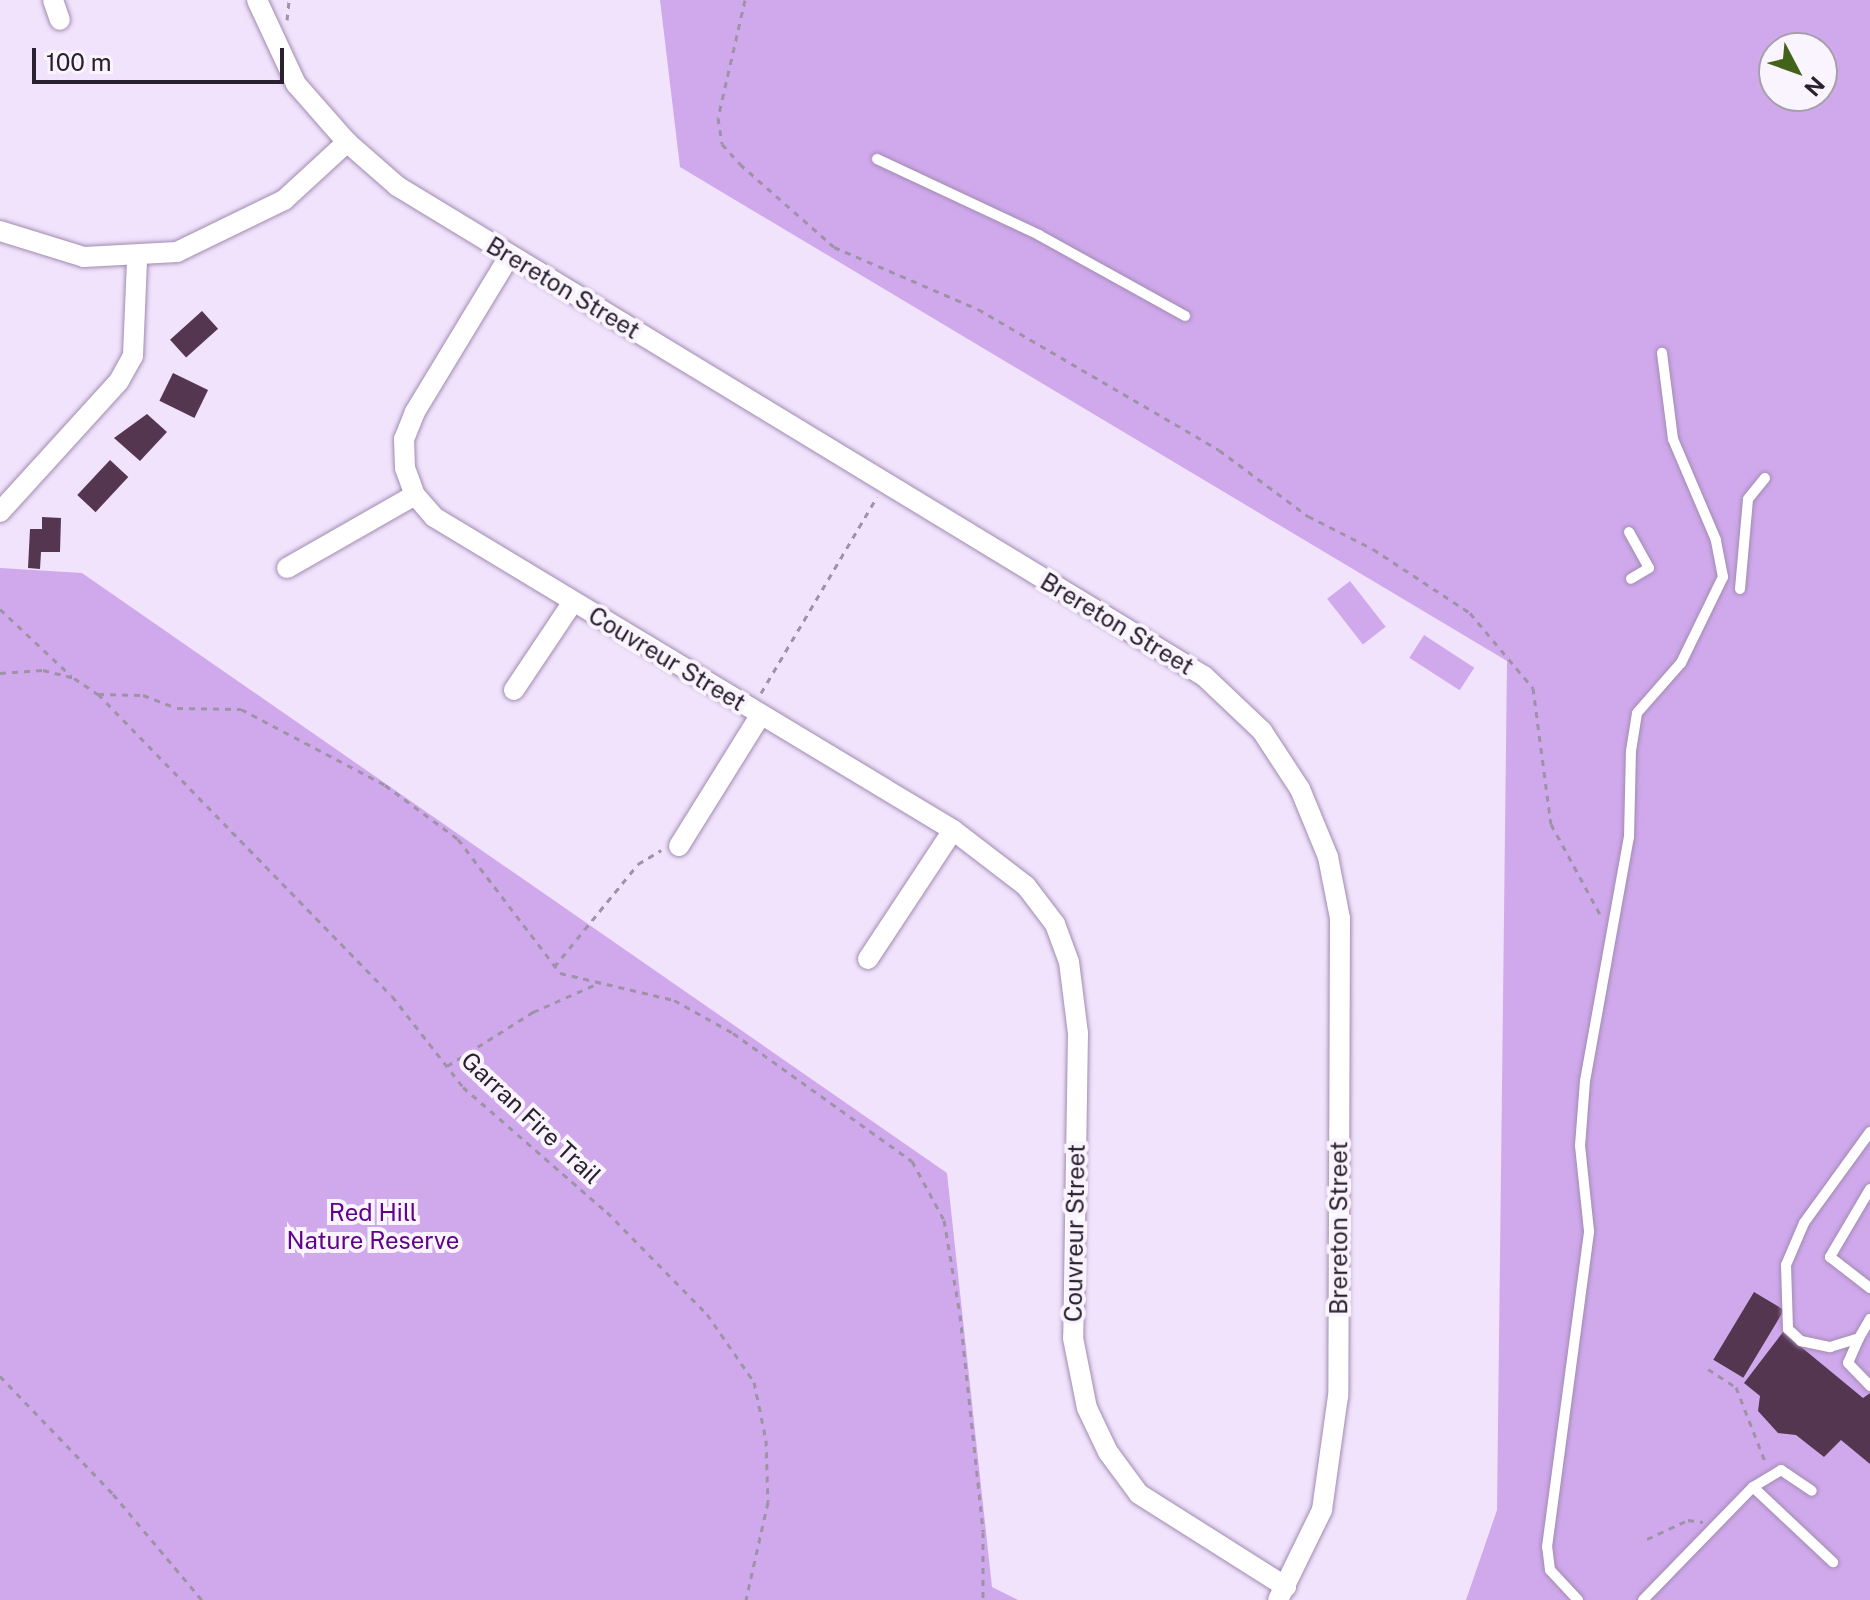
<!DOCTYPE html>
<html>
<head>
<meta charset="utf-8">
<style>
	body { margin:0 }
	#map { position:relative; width:1870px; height:1600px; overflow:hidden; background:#f1e3fc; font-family:"Public Sans",sans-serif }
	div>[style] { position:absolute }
	.green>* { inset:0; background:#d0a9ed; transform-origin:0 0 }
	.building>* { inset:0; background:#543651; transform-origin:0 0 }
	.path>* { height:3px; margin-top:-1.5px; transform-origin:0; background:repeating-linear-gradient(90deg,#9e92a7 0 6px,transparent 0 12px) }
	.roads { filter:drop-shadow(0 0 2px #a18bb1) drop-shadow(0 0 2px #a18bb1) }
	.service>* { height:10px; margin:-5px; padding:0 5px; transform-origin:5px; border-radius:5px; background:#fff }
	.minor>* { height:20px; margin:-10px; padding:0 10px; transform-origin:10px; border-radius:10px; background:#fff }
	span { translate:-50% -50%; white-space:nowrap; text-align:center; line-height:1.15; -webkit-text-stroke:8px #f9f4fd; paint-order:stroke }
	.street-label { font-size:24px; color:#2a2130 }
	.park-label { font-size:24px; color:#61028a }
	.north { position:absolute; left:1758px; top:32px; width:80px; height:80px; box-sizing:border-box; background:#f9f4fd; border:2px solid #a6a0ab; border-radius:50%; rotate:131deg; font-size:22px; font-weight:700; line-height:32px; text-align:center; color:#2a2130 }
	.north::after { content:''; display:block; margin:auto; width:28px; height:36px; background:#426319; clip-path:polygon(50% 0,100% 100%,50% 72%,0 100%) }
	.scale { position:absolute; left:32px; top:48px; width:252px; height:36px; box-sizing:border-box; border:4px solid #2a2130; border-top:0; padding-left:10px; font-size:24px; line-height:28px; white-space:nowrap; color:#2a2130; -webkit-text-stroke:6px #f9f4fd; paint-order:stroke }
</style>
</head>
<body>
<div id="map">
	<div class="green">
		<i style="clip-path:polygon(evenodd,660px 0,1870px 0,1870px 1600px,1466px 1600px,1497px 1510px,1507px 661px,680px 167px,660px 0,1774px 48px,1822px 48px,1822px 96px,1774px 96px,1774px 48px)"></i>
		<i style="clip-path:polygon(0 568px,82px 573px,947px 1173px,992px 1587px,1018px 1600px,0 1600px)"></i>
		<i style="left:1350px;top:581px;width:58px;height:29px;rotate:52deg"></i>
		<i style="left:1424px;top:635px;width:60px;height:27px;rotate:33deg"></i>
	</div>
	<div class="building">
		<i style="left:202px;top:311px;width:24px;height:43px;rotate:48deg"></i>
		<i style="left:173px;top:373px;width:39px;height:31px;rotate:26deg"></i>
		<i style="clip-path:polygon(147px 414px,167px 432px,140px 461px,114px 438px)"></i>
		<i style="left:110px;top:460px;width:25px;height:48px;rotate:43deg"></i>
		<i style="clip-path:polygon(42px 517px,61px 518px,60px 552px,41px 552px,40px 569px,28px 568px,30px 529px,42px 529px)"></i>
		<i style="left:1754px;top:1292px;width:35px;height:79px;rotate:31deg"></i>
		<i style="clip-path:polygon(1783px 1332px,1863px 1398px,1870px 1393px,1870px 1464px,1841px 1440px,1824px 1457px,1796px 1435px,1778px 1433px,1758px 1411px,1760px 1396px,1744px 1383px)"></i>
	</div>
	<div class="path">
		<i style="left:745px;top:0;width:121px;rotate:102.9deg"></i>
		<i style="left:718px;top:118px;width:26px;rotate:81deg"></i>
		<i style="left:722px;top:144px;width:27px;rotate:48deg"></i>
		<i style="left:740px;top:164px;width:125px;rotate:41.4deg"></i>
		<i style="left:834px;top:247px;width:157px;rotate:23.3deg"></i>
		<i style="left:978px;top:309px;width:279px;rotate:30.3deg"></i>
		<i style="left:1219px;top:450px;width:111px;rotate:36.6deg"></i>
		<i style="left:1308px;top:516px;width:73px;rotate:26.9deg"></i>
		<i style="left:1373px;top:549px;width:116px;rotate:33.4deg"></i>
		<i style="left:1470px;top:613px;width:98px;rotate:50deg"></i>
		<i style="left:1533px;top:688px;width:137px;rotate:82.5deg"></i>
		<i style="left:1551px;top:824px;width:105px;rotate:61.5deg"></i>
		<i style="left:287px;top:20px;width:20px;rotate:-84deg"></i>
		<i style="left:0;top:609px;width:98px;rotate:43.3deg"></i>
		<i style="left:0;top:673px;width:43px;rotate:-4deg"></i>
		<i style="left:43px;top:670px;width:32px;rotate:14deg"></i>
		<i style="left:74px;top:678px;width:29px;rotate:34deg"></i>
		<i style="left:98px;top:694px;width:421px;rotate:45.8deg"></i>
		<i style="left:392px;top:996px;width:115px;rotate:52deg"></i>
		<i style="left:463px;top:1087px;width:191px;rotate:41deg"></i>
		<i style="left:607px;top:1212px;width:143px;rotate:45.6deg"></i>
		<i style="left:707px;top:1314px;width:83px;rotate:55.3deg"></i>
		<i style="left:754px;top:1382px;width:59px;rotate:78.3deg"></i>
		<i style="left:766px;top:1440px;width:62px;rotate:88.2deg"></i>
		<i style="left:768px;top:1502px;width:100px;rotate:102.7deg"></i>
		<i style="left:761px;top:693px;width:228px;rotate:-59.4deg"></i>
		<i style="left:98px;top:694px;width:45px;rotate:1.3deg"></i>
		<i style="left:143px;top:695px;width:36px;rotate:21deg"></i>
		<i style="left:177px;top:708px;width:64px;rotate:0.9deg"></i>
		<i style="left:241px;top:709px;width:163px;rotate:27.8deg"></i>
		<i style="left:385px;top:785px;width:91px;rotate:36.5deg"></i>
		<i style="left:458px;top:839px;width:168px;rotate:52.7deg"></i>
		<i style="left:560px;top:973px;width:117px;rotate:13.3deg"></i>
		<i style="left:674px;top:1000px;width:68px;rotate:29.2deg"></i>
		<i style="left:733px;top:1033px;width:220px;rotate:35.6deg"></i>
		<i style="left:912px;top:1161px;width:67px;rotate:61.5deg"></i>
		<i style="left:944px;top:1220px;width:96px;rotate:80.4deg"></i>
		<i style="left:960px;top:1315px;width:218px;rotate:83.9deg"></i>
		<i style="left:983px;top:1532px;width:68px;rotate:90deg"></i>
		<i style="left:554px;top:967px;width:133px;rotate:-50.8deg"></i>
		<i style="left:638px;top:864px;width:27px;rotate:-31deg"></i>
		<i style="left:447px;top:1066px;width:102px;rotate:-32.1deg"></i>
		<i style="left:533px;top:1012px;width:74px;rotate:-23.8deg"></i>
		<i style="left:1708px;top:1369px;width:33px;rotate:33deg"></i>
		<i style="left:1736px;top:1387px;width:83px;rotate:68.7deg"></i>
		<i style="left:0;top:1376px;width:163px;rotate:46.2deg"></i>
		<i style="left:113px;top:1494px;width:138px;rotate:50deg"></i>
		<i style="left:1647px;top:1539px;width:45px;rotate:-24.9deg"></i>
		<i style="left:1688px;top:1520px;width:15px;rotate:8deg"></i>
	</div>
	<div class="roads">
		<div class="service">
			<i style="left:877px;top:159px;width:179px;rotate:25.1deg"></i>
			<i style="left:1039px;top:235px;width:167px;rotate:29deg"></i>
			<i style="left:1629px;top:532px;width:41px;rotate:60.9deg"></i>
			<i style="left:1649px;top:568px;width:21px;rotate:149deg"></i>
			<i style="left:1740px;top:589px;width:90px;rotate:-84.9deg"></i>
			<i style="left:1748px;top:499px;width:27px;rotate:-51deg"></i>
			<i style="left:1870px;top:1132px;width:112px;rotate:126deg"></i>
			<i style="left:1804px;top:1223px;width:46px;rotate:113.2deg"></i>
			<i style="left:1786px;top:1265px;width:64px;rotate:88.2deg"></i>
			<i style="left:1788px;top:1329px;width:18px;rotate:43deg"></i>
			<i style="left:1801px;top:1341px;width:30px;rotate:12deg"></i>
			<i style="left:1830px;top:1347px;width:30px;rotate:-17deg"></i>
			<i style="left:1859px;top:1338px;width:22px;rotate:-60deg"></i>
			<i style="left:1870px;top:1189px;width:79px;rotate:120.5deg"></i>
			<i style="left:1830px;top:1257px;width:51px;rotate:37.8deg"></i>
			<i style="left:1859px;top:1338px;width:27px;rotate:114deg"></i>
			<i style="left:1848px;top:1363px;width:32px;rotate:46deg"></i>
			<i style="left:1753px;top:1487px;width:33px;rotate:-31deg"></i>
			<i style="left:1781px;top:1470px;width:37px;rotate:34deg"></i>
			<i style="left:1578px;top:1600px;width:41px;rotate:-133deg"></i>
			<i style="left:1550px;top:1570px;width:23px;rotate:-97deg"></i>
			<i style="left:1547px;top:1547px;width:319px;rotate:-82.4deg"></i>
			<i style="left:1589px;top:1231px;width:85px;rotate:-96deg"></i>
			<i style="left:1580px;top:1146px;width:65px;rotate:-85.6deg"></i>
			<i style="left:1585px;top:1081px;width:248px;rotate:-79.8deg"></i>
			<i style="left:1629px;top:837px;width:86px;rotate:-88.7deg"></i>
			<i style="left:1631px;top:751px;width:38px;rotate:-81deg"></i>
			<i style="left:1637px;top:713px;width:67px;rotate:-48.7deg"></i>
			<i style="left:1681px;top:663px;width:96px;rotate:-64deg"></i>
			<i style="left:1723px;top:577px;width:38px;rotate:-101deg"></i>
			<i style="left:1716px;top:540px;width:110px;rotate:-113.1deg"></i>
			<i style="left:1673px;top:439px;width:87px;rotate:-97.3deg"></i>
			<i style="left:1643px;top:1600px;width:158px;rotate:-45.8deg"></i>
			<i style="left:1753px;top:1487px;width:110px;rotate:43.2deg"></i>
		</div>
		<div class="minor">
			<i style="left:53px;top:0;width:21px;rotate:71deg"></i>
			<i style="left:257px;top:0;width:93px;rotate:65.1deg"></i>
			<i style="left:296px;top:84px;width:77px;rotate:48.7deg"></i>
			<i style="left:347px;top:142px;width:67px;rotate:41.3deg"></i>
			<i style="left:397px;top:186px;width:944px;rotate:31.27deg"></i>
			<i style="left:1204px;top:676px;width:80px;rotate:43.5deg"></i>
			<i style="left:1262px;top:731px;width:69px;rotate:56.8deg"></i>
			<i style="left:1300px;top:789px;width:74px;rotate:67.6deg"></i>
			<i style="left:1328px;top:857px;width:62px;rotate:78.9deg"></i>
			<i style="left:1340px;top:918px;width:478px;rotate:90.2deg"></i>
			<i style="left:1338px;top:1396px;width:115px;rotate:98deg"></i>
			<i style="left:1322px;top:1510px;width:100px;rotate:116.1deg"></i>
			<i style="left:0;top:231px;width:88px;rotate:17.2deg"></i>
			<i style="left:84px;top:257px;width:93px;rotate:-3.1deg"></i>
			<i style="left:177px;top:252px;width:119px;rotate:-25.9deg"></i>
			<i style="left:284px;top:200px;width:86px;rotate:-42.6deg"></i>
			<i style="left:510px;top:255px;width:184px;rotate:121.2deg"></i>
			<i style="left:415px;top:412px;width:29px;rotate:112deg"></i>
			<i style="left:404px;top:439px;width:29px;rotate:88deg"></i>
			<i style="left:405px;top:468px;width:29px;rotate:70deg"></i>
			<i style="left:415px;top:495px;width:29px;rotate:49deg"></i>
			<i style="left:434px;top:517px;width:606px;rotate:31.09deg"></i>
			<i style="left:953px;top:830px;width:92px;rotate:37.5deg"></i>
			<i style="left:1026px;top:886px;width:48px;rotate:52.7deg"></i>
			<i style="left:1055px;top:924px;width:40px;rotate:69.8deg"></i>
			<i style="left:1069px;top:962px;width:72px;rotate:82.8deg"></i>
			<i style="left:1078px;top:1033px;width:305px;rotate:90.9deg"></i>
			<i style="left:1073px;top:1338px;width:71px;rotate:78.7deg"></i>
			<i style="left:1087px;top:1408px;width:49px;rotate:64.5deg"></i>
			<i style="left:1108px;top:1452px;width:52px;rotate:53.6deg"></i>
			<i style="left:1139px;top:1494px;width:174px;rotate:32.3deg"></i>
			<i style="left:0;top:512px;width:177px;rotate:-47.7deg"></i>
			<i style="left:119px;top:381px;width:29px;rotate:-61deg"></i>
			<i style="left:133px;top:356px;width:97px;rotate:-87.6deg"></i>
			<i style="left:287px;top:568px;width:147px;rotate:-29.7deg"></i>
			<i style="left:514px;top:690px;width:106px;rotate:-56.2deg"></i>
			<i style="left:679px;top:846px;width:153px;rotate:-58.1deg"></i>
			<i style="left:868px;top:959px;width:154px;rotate:-56.6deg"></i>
		</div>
	</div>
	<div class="street-label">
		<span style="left:563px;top:288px;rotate:31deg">Brereton Street</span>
		<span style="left:1117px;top:624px;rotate:31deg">Brereton Street</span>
		<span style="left:667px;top:659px;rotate:31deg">Couvreur Street</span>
		<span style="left:531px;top:1118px;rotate:43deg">Garran Fire Trail</span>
		<span style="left:1339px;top:1228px;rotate:-90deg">Brereton Street</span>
		<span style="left:1075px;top:1233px;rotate:-89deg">Couvreur Street</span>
	</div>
	<div class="park-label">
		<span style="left:373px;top:1227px">Red Hill<br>Nature Reserve</span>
	</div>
	<div class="north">N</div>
	<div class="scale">100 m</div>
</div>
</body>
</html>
